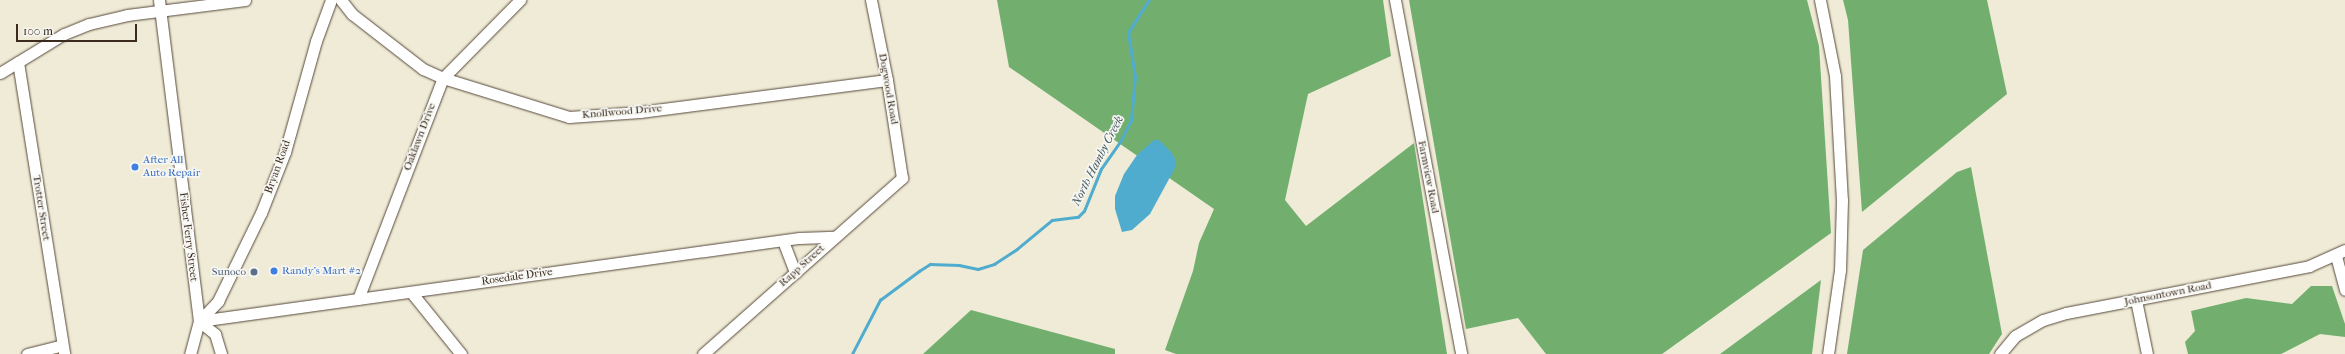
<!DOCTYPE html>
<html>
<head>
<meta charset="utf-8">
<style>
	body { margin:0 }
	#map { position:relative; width:2345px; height:354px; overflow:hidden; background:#efebd6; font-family:"IM FELL French Canon",serif }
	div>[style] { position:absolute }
	.forest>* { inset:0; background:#72af6f }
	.water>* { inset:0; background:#50acce }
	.stream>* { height:2.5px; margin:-1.25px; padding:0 1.25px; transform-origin:1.25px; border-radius:1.25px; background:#50acce }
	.roads { filter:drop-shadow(0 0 1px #56473a) drop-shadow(0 0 1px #56473a) }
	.minor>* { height:11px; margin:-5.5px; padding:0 5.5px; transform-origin:5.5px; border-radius:5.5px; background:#fff }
	.dots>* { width:11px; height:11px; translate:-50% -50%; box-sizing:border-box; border:2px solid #f6f6f2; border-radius:50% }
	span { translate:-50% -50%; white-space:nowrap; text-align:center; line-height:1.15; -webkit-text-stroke:3.5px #f6f6f2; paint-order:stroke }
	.street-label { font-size:11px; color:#3b2a1e }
	.shop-label { font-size:11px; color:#366cbe }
	.left { translate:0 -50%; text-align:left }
	.service-label { font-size:11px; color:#4e5e75 }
	.right { translate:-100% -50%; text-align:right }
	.water-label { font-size:12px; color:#42585c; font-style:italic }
	.scale { position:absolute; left:16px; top:24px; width:121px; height:18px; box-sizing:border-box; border:2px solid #3b2a1e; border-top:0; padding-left:5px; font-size:12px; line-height:14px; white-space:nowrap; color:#3b2a1e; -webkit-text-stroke:3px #f6f6f2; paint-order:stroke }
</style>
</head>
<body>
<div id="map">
	<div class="forest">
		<i style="clip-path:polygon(997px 0,1383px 0,1391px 56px,1308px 94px,1285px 200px,1306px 226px,1414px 143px,1447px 354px,1176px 354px,1165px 350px,1193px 271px,1199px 243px,1214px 209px,1009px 67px)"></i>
		<i style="clip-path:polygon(1409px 0,1807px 0,1819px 46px,1831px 233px,1662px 354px,1546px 354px,1518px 318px,1466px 329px)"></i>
		<i style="clip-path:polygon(1843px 0,1987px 0,2007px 94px,1862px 212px,1848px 20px)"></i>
		<i style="clip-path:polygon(1971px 167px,2002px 334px,1989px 354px,1847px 354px,1863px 250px,1957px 172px)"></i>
		<i style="clip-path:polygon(1821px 280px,1812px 354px,1720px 354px)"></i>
		<i style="clip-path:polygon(2311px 286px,2332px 286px,2345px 324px,2345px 337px,2320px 334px,2281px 354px,2188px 354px,2185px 342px,2195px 331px,2191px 311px,2246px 298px,2292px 304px)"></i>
		<i style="clip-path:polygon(971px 310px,1115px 349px,1115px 354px,923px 354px)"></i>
	</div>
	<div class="water">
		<i style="clip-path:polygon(1154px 140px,1159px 140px,1171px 152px,1175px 159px,1175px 168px,1150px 214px,1132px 230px,1122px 232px,1115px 209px,1115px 196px,1124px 174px,1137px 155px)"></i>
	</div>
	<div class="stream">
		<i style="left:852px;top:354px;width:61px;rotate:-62.6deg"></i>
		<i style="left:880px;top:300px;width:49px;rotate:-36.6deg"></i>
		<i style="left:919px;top:271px;width:13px;rotate:-32deg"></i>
		<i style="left:930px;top:264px;width:29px;rotate:2deg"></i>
		<i style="left:959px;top:265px;width:19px;rotate:12deg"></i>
		<i style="left:978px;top:269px;width:17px;rotate:-17deg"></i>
		<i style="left:994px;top:264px;width:27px;rotate:-33deg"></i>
		<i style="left:1017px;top:249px;width:45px;rotate:-39.6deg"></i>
		<i style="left:1052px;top:220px;width:26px;rotate:-7deg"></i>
		<i style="left:1078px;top:217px;width:8px;rotate:-45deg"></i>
		<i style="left:1084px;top:211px;width:45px;rotate:-68deg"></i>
		<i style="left:1101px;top:169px;width:33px;rotate:-55deg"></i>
		<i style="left:1120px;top:142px;width:25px;rotate:-63deg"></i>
		<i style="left:1131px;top:120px;width:43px;rotate:-84.7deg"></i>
		<i style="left:1135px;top:77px;width:45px;rotate:-99deg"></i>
		<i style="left:1128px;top:33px;width:39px;rotate:-58deg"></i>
	</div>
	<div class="roads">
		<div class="minor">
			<i style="left:159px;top:0;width:323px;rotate:82.9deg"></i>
			<i style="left:199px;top:321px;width:34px;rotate:105deg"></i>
			<i style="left:341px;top:0;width:18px;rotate:52deg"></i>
			<i style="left:352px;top:14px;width:90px;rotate:37.8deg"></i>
			<i style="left:423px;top:69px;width:22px;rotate:24deg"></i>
			<i style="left:443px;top:78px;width:132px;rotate:17.2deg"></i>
			<i style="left:569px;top:117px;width:71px;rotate:-4deg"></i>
			<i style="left:640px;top:112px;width:249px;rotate:-7.4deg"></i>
			<i style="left:1395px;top:0;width:360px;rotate:79.4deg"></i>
			<i style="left:1820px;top:0;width:77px;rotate:78.8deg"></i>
			<i style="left:1835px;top:76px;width:124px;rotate:86.8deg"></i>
			<i style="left:1842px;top:200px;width:70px;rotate:91.6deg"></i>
			<i style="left:1840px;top:270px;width:85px;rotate:98.1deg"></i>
			<i style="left:18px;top:62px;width:296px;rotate:81deg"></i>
			<i style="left:0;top:73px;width:75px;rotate:-31.4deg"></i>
			<i style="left:64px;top:34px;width:27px;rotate:-22deg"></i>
			<i style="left:89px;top:24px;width:39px;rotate:-13deg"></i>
			<i style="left:127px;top:15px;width:119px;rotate:-7.2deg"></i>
			<i style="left:783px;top:241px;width:34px;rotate:69deg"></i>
			<i style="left:2336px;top:256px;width:35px;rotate:75deg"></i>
			<i style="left:411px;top:292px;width:80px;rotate:51.1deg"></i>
			<i style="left:358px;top:299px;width:237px;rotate:-69deg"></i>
			<i style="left:443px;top:78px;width:110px;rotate:-45.4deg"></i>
			<i style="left:2136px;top:300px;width:55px;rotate:78.5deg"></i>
			<i style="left:199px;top:321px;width:606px;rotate:-7.88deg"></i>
			<i style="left:799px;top:238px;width:36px;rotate:-2deg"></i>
			<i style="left:199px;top:321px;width:28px;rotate:-46deg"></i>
			<i style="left:218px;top:301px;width:98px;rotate:-64deg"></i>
			<i style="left:261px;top:213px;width:66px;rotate:-68.5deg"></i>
			<i style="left:285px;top:152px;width:115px;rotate:-74.4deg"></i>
			<i style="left:316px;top:41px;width:44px;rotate:-69.9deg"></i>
			<i style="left:199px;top:321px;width:21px;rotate:39deg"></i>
			<i style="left:215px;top:334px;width:21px;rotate:73deg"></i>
			<i style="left:27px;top:354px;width:36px;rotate:-14deg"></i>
			<i style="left:703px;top:354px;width:266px;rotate:-41.5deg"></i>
			<i style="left:902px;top:178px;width:99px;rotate:-98.7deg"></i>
			<i style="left:887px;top:80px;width:82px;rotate:-101.3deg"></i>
			<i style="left:2000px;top:354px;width:23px;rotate:-50deg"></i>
			<i style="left:2015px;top:336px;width:32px;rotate:-30deg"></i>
			<i style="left:2043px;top:320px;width:24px;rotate:-17deg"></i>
			<i style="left:2066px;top:313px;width:248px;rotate:-10.9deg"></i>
			<i style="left:2309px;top:266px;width:39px;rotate:-24deg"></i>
		</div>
	</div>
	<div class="dots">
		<i style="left:135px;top:167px;background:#3f7fe0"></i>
		<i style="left:274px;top:271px;background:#3f7fe0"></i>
		<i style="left:254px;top:272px;background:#5c6f8a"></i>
	</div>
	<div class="street-label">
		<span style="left:888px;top:89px;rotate:80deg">Dogwood Road</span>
		<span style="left:622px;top:112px;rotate:-5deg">Knollwood Drive</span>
		<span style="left:420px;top:137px;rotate:-69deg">Oaklawn Drive</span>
		<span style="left:278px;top:167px;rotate:-70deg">Bryan Road</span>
		<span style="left:1428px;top:177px;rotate:79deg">Farmview Road</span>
		<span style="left:41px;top:208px;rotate:81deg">Trotter Street</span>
		<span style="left:188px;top:237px;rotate:83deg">Fisher Ferry Street</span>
		<span style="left:802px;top:266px;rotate:-42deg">Rapp Street</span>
		<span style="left:517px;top:277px;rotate:-8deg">Rosedale Drive</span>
		<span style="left:2168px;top:294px;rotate:-11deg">Johnsontown Road</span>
	</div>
	<div class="shop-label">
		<span class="left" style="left:143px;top:167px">After All<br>Auto Repair</span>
		<span class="left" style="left:282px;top:271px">Randy's Mart #2</span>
	</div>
	<div class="service-label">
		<span class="right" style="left:246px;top:272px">Sunoco</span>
	</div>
	<div class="water-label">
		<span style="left:1098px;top:161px;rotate:-63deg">North Hamby Creek</span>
	</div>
	<div class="scale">100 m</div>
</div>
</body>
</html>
